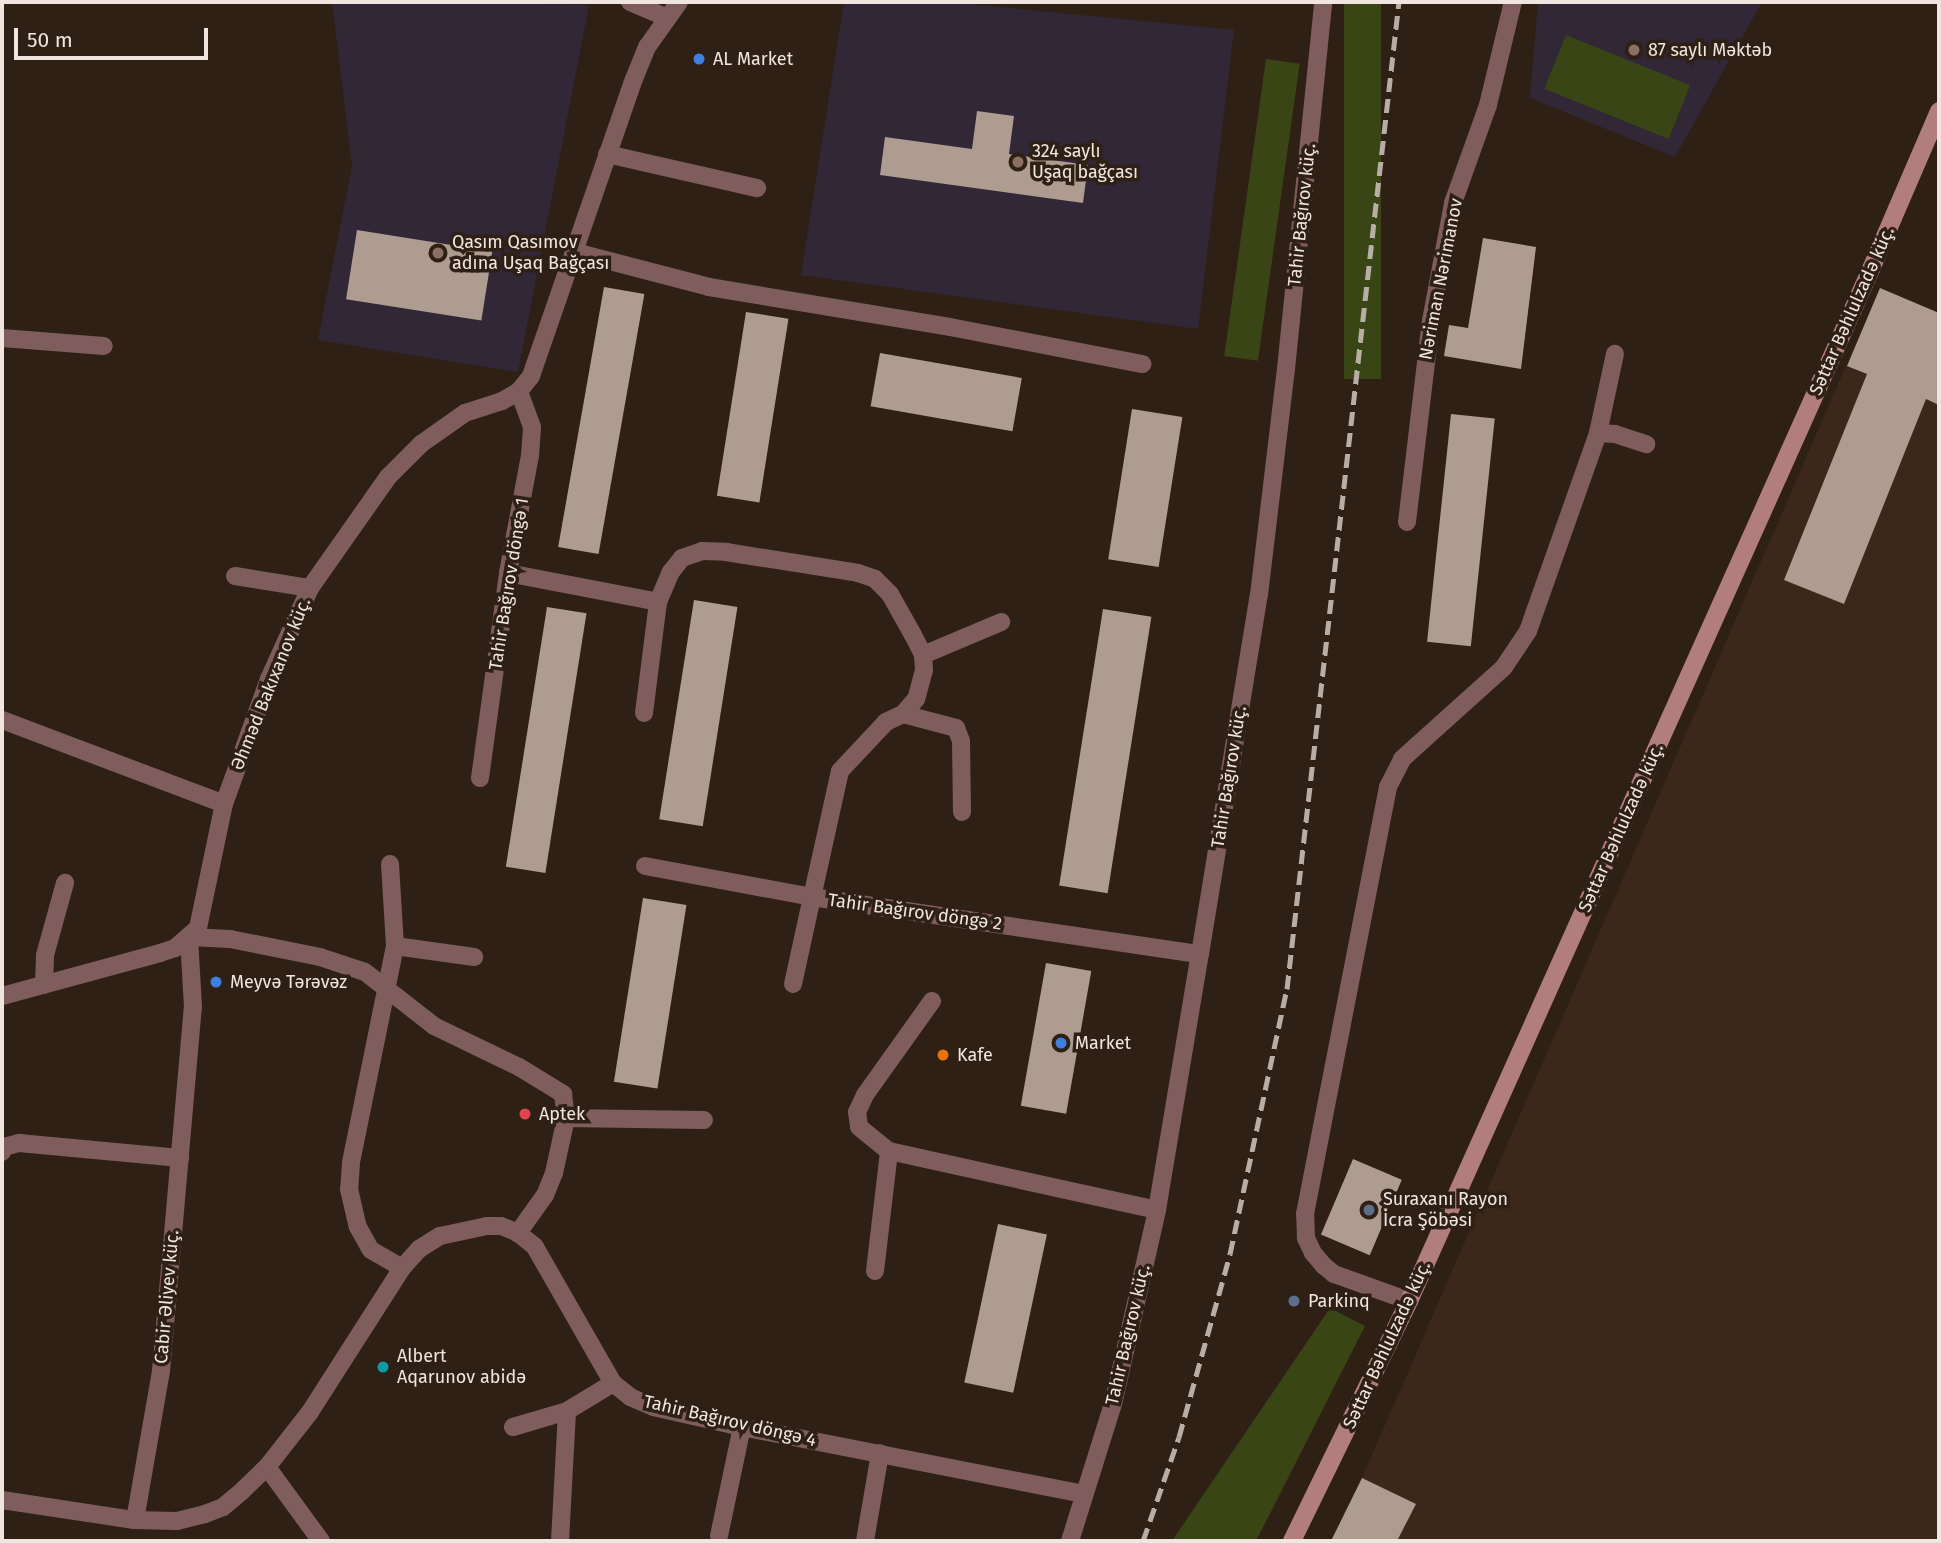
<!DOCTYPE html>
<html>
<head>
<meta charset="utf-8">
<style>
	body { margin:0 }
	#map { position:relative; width:1941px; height:1543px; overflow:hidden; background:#2f2016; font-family:"Fira Sans",sans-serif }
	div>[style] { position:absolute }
	.built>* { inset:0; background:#3c281a }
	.education>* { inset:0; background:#312736 }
	.green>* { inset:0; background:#3a4516; transform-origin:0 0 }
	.building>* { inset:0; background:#af9c90; transform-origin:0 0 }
	.minor>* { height:18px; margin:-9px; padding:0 9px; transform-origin:9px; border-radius:9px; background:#7f5d5d }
	.tertiary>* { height:18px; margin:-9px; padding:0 9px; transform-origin:9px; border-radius:9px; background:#7f5d5d }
	.secondary>* { height:18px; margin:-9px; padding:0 9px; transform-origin:9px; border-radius:9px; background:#b27d7d }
	.rail>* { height:5px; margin-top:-2.5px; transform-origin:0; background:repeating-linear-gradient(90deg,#b9aea6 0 14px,transparent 0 21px) }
	.dots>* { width:19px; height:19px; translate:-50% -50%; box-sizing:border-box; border:4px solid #2f2016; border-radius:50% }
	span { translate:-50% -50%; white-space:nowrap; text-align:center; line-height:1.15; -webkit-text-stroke:7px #2f2016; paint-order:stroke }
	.poi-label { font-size:18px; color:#f0e6df }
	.left { translate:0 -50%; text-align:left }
	.street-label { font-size:18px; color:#f0e6df }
	.frame { position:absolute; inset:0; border:4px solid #f0e6df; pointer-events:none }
	.scale { position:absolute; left:14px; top:28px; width:194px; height:32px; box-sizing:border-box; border:4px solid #f0e6df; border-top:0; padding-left:9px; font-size:21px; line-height:24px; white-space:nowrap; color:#f0e6df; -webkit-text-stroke:5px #2f2016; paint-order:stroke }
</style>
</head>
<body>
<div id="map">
	<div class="built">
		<i style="clip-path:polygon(1880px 288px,1939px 313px,1939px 1541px,1331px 1541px,1362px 1478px)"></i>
	</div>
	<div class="education">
		<i style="clip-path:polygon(332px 2px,589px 5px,518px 372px,318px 340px,352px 166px)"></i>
		<i style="clip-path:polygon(844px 2px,948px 2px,1234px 30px,1198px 329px,801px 275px)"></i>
		<i style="clip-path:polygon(1538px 2px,1762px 2px,1675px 157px,1530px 98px)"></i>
	</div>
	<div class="green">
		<i style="left:1344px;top:2px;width:37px;height:377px"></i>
		<i style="left:1566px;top:35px;width:134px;height:58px;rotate:22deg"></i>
		<i style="left:1266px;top:59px;width:34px;height:300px;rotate:8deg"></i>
		<i style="clip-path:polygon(1330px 1308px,1365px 1326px,1256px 1541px,1172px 1541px)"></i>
	</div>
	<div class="building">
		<i style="clip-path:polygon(977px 111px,1014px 116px,1009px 154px,1088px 165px,1083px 203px,880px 175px,885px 137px,972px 149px)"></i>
		<i style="left:357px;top:230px;width:137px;height:70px;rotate:9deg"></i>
		<i style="clip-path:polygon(1483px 238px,1536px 247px,1521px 369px,1444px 356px,1449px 325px,1468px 328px)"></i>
		<i style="left:604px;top:287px;width:41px;height:264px;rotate:10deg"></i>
		<i style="clip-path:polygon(1880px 288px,1939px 313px,1939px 405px,1926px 399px,1844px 604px,1784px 580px,1867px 374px,1847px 366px)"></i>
		<i style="left:746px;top:312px;width:43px;height:186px;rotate:9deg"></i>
		<i style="left:880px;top:353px;width:144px;height:54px;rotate:10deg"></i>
		<i style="left:1132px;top:409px;width:51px;height:152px;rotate:9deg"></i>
		<i style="left:1451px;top:414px;width:44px;height:229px;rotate:6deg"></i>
		<i style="left:694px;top:600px;width:44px;height:222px;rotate:9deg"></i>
		<i style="left:547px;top:607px;width:40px;height:263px;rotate:9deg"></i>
		<i style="left:1103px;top:609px;width:49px;height:280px;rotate:9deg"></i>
		<i style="left:643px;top:898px;width:44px;height:186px;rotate:9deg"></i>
		<i style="left:1046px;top:963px;width:46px;height:145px;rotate:10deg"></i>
		<i style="left:1353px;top:1159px;width:53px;height:82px;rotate:23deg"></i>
		<i style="left:998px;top:1224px;width:50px;height:162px;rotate:12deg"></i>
		<i style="clip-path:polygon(1362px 1478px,1416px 1504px,1397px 1541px,1331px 1541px)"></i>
	</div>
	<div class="minor">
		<i style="left:630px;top:2px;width:39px;rotate:23deg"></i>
		<i style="left:607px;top:154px;width:154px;rotate:12.8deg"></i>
		<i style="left:575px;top:252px;width:138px;rotate:14.6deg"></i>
		<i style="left:709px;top:287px;width:244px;rotate:9.4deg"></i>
		<i style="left:950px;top:327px;width:196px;rotate:10.9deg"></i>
		<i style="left:2px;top:338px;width:102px;rotate:4.5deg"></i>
		<i style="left:1598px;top:433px;width:17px;rotate:3deg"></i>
		<i style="left:1615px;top:434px;width:33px;rotate:18deg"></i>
		<i style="left:1407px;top:522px;width:202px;rotate:-83.2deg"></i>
		<i style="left:1431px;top:321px;width:120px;rotate:-79.4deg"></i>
		<i style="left:1453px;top:203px;width:104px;rotate:-70.3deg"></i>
		<i style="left:1488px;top:105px;width:106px;rotate:-76.4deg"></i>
		<i style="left:508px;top:573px;width:153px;rotate:10.9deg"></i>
		<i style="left:658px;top:602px;width:33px;rotate:-67deg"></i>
		<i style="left:671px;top:572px;width:18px;rotate:-52deg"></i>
		<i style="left:682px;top:558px;width:21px;rotate:-19deg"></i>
		<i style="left:702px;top:551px;width:24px;rotate:2deg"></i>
		<i style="left:726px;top:552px;width:134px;rotate:9deg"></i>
		<i style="left:858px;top:573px;width:18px;rotate:19deg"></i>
		<i style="left:875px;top:579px;width:21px;rotate:45deg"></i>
		<i style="left:890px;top:594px;width:47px;rotate:60.7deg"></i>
		<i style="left:913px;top:635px;width:22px;rotate:63deg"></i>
		<i style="left:923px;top:655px;width:15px;rotate:86deg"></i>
		<i style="left:924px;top:670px;width:30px;rotate:105deg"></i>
		<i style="left:916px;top:699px;width:20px;rotate:131deg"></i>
		<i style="left:903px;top:714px;width:19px;rotate:155deg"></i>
		<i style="left:886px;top:722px;width:67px;rotate:133.2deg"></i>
		<i style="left:840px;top:771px;width:129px;rotate:102.5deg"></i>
		<i style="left:812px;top:897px;width:392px;rotate:8.4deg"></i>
		<i style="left:235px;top:576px;width:76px;rotate:9.1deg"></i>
		<i style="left:923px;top:655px;width:85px;rotate:-22.9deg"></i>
		<i style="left:644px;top:713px;width:112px;rotate:-82.8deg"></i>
		<i style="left:903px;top:714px;width:55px;rotate:14.8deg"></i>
		<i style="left:956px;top:728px;width:14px;rotate:69deg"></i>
		<i style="left:961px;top:741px;width:71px;rotate:89.2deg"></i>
		<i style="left:2px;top:720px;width:237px;rotate:20.7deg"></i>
		<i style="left:480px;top:778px;width:207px;rotate:-82.2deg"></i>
		<i style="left:508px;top:573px;width:119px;rotate:-79.4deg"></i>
		<i style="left:530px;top:456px;width:29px;rotate:-86deg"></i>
		<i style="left:532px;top:427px;width:38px;rotate:-110deg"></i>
		<i style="left:390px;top:864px;width:82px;rotate:86.5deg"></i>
		<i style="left:395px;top:946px;width:221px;rotate:101.5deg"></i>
		<i style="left:351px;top:1163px;width:26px;rotate:94deg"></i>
		<i style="left:349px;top:1189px;width:39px;rotate:77deg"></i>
		<i style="left:358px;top:1227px;width:26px;rotate:61deg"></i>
		<i style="left:371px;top:1250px;width:36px;rotate:30deg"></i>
		<i style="left:645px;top:866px;width:170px;rotate:10.5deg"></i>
		<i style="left:812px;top:897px;width:89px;rotate:102.3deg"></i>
		<i style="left:395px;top:946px;width:80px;rotate:7.9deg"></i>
		<i style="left:44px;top:985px;width:30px;rotate:-88deg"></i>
		<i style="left:45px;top:955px;width:75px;rotate:-74.5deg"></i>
		<i style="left:2px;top:996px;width:164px;rotate:-15.2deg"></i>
		<i style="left:160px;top:953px;width:16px;rotate:-18deg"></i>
		<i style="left:175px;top:948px;width:30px;rotate:-41deg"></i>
		<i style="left:198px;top:928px;width:127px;rotate:-78.2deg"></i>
		<i style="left:224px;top:804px;width:133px;rotate:-70.2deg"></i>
		<i style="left:269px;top:679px;width:100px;rotate:-65.7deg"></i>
		<i style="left:310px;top:588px;width:136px;rotate:-54.9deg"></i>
		<i style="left:388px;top:477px;width:47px;rotate:-45deg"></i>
		<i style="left:421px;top:444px;width:54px;rotate:-35.2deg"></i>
		<i style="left:465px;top:413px;width:39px;rotate:-18deg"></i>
		<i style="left:502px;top:401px;width:20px;rotate:-30deg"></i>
		<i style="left:519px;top:391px;width:19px;rotate:-51deg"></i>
		<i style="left:531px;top:376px;width:314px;rotate:-70.9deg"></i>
		<i style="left:634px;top:79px;width:35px;rotate:-68deg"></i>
		<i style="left:647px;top:47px;width:55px;rotate:-54.6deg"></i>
		<i style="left:932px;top:1001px;width:115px;rotate:125.5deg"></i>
		<i style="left:865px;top:1095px;width:19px;rotate:115deg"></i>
		<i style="left:857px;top:1112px;width:15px;rotate:82deg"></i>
		<i style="left:859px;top:1127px;width:38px;rotate:39deg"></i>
		<i style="left:889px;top:1151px;width:274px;rotate:12.4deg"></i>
		<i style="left:566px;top:1118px;width:138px;rotate:0.8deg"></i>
		<i style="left:2px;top:1152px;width:5px;rotate:-68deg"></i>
		<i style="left:4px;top:1147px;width:16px;rotate:-15deg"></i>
		<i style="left:19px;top:1143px;width:162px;rotate:5.3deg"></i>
		<i style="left:875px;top:1271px;width:121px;rotate:-83.3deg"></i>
		<i style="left:1409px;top:1301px;width:80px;rotate:-160.2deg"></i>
		<i style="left:1334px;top:1274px;width:13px;rotate:-141deg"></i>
		<i style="left:1324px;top:1266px;width:17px;rotate:-130deg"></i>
		<i style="left:1313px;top:1253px;width:17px;rotate:-115deg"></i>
		<i style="left:1306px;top:1238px;width:24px;rotate:-92deg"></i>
		<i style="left:1305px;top:1214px;width:435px;rotate:-79deg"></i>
		<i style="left:1388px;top:787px;width:31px;rotate:-63deg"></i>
		<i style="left:1402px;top:759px;width:137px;rotate:-42deg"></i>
		<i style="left:1504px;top:667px;width:43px;rotate:-56.3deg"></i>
		<i style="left:1528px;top:631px;width:210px;rotate:-70.5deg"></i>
		<i style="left:1598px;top:433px;width:81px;rotate:-77.9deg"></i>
		<i style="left:513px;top:1427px;width:56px;rotate:-16.5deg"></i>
		<i style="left:567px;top:1411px;width:54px;rotate:-31.3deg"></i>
		<i style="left:267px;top:1467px;width:92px;rotate:53.9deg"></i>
		<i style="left:2px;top:1500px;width:134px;rotate:8.6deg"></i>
		<i style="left:135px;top:1520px;width:151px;rotate:-80.1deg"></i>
		<i style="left:161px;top:1371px;width:365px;rotate:-85deg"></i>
		<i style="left:193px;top:1007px;width:70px;rotate:-93.3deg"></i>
		<i style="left:189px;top:937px;width:41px;rotate:2.8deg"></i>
		<i style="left:230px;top:939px;width:92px;rotate:11.3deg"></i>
		<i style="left:320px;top:957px;width:47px;rotate:18.4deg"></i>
		<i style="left:365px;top:972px;width:88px;rotate:38deg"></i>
		<i style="left:434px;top:1026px;width:94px;rotate:25.8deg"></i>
		<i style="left:519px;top:1067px;width:52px;rotate:31.5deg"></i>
		<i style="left:563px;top:1094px;width:24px;rotate:83deg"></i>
		<i style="left:566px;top:1118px;width:56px;rotate:102.3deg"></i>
		<i style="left:554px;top:1173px;width:24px;rotate:112deg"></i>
		<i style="left:545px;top:1195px;width:47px;rotate:125.4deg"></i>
		<i style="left:135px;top:1520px;width:42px;rotate:1.4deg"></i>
		<i style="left:177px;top:1521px;width:29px;rotate:-14deg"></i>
		<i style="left:205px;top:1514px;width:19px;rotate:-21deg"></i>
		<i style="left:223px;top:1507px;width:26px;rotate:-40deg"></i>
		<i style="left:243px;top:1490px;width:33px;rotate:-44deg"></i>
		<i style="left:267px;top:1467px;width:70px;rotate:-52deg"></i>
		<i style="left:310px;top:1412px;width:171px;rotate:-57.4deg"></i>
		<i style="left:402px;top:1268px;width:25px;rotate:-48deg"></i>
		<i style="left:419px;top:1249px;width:25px;rotate:-32deg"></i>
		<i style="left:440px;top:1236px;width:48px;rotate:-12deg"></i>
		<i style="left:487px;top:1226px;width:14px"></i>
		<i style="left:501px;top:1226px;width:18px;rotate:22deg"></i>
		<i style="left:518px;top:1233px;width:22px;rotate:39deg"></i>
		<i style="left:535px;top:1247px;width:157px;rotate:60.2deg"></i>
		<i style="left:613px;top:1383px;width:22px;rotate:39deg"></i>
		<i style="left:630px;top:1397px;width:25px;rotate:23deg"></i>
		<i style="left:653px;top:1407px;width:91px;rotate:12.7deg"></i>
		<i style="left:742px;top:1427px;width:349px;rotate:11.1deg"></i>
		<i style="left:719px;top:1536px;width:111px;rotate:-78.1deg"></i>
		<i style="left:560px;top:1541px;width:130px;rotate:-86.9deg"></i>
		<i style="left:865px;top:1541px;width:89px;rotate:-80.3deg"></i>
	</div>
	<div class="tertiary">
		<i style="left:1070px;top:1541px;width:144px;rotate:-72.6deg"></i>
		<i style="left:1113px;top:1404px;width:199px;rotate:-77.2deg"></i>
		<i style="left:1157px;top:1210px;width:260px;rotate:-80.5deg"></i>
		<i style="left:1200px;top:954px;width:364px;rotate:-80.7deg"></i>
		<i style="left:1259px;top:595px;width:228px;rotate:-83.2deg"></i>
		<i style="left:1286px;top:369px;width:369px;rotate:-84.2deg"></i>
	</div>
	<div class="secondary">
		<i style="left:1292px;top:1541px;width:267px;rotate:-64deg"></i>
		<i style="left:1409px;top:1301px;width:1131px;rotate:-65.88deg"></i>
		<i style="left:1871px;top:269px;width:172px;rotate:-66.7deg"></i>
	</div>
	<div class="rail">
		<i style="left:1143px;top:1541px;width:110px;rotate:-70.9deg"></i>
		<i style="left:1179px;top:1437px;width:190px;rotate:-74.4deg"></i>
		<i style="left:1230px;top:1254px;width:271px;rotate:-77.9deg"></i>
		<i style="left:1287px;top:989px;width:993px;rotate:-83.53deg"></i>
	</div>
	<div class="dots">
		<i style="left:1634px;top:50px;background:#8d6e63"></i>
		<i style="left:699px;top:59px;background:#3f7fe0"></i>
		<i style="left:1018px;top:162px;background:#8d6e63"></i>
		<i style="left:438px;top:253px;background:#8d6e63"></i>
		<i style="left:216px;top:982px;background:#3f7fe0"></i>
		<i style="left:1061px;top:1043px;background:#3f7fe0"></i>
		<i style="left:943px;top:1055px;background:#e8710a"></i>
		<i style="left:525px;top:1114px;background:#e0444e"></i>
		<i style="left:1369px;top:1210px;background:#5c6f8a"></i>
		<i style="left:1294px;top:1301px;background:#5c6f8a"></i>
		<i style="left:383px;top:1367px;background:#0f9aa8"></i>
	</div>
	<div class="poi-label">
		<span class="left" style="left:1648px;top:50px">87 saylı Məktəb</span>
		<span class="left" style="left:713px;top:59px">AL Market</span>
		<span class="left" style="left:1032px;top:162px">324 saylı<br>Uşaq bağçası</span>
		<span class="left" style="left:452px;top:253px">Qasım Qasımov<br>adına Uşaq Bağçası</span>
		<span class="left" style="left:230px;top:982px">Meyvə Tərəvəz</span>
		<span class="left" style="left:1075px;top:1043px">Market</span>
		<span class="left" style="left:957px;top:1055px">Kafe</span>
		<span class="left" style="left:539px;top:1114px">Aptek</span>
		<span class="left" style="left:1383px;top:1210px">Suraxanı Rayon<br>İcra Şöbəsi</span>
		<span class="left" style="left:1308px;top:1301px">Parkinq</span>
		<span class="left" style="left:397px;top:1367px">Albert<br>Aqarunov abidə</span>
	</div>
	<div class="street-label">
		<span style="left:1302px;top:215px;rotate:-84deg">Tahir Bağırov küç.</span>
		<span style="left:1441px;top:279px;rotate:-79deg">Nəriman Nərimanov</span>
		<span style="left:1852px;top:311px;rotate:-66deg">Səttar Bəhlulzadə küç.</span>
		<span style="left:509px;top:584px;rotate:-81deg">Tahir Bağırov döngə 1</span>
		<span style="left:271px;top:684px;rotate:-68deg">Əhməd Bakıxanov küç.</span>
		<span style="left:1229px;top:777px;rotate:-81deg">Tahir Bağırov küç.</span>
		<span style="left:1621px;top:828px;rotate:-66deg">Səttar Bəhlulzadə küç.</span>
		<span style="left:915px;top:912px;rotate:8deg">Tahir Bağırov döngə 2</span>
		<span style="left:167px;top:1297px;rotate:-85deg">Cabir Əliyev küç.</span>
		<span style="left:1128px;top:1335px;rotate:-77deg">Tahir Bağırov küç.</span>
		<span style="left:1387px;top:1345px;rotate:-65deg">Səttar Bəhlulzadə küç.</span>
		<span style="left:730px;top:1421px;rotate:13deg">Tahir Bağırov döngə 4</span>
	</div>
	<div class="frame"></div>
	<div class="scale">50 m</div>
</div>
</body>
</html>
